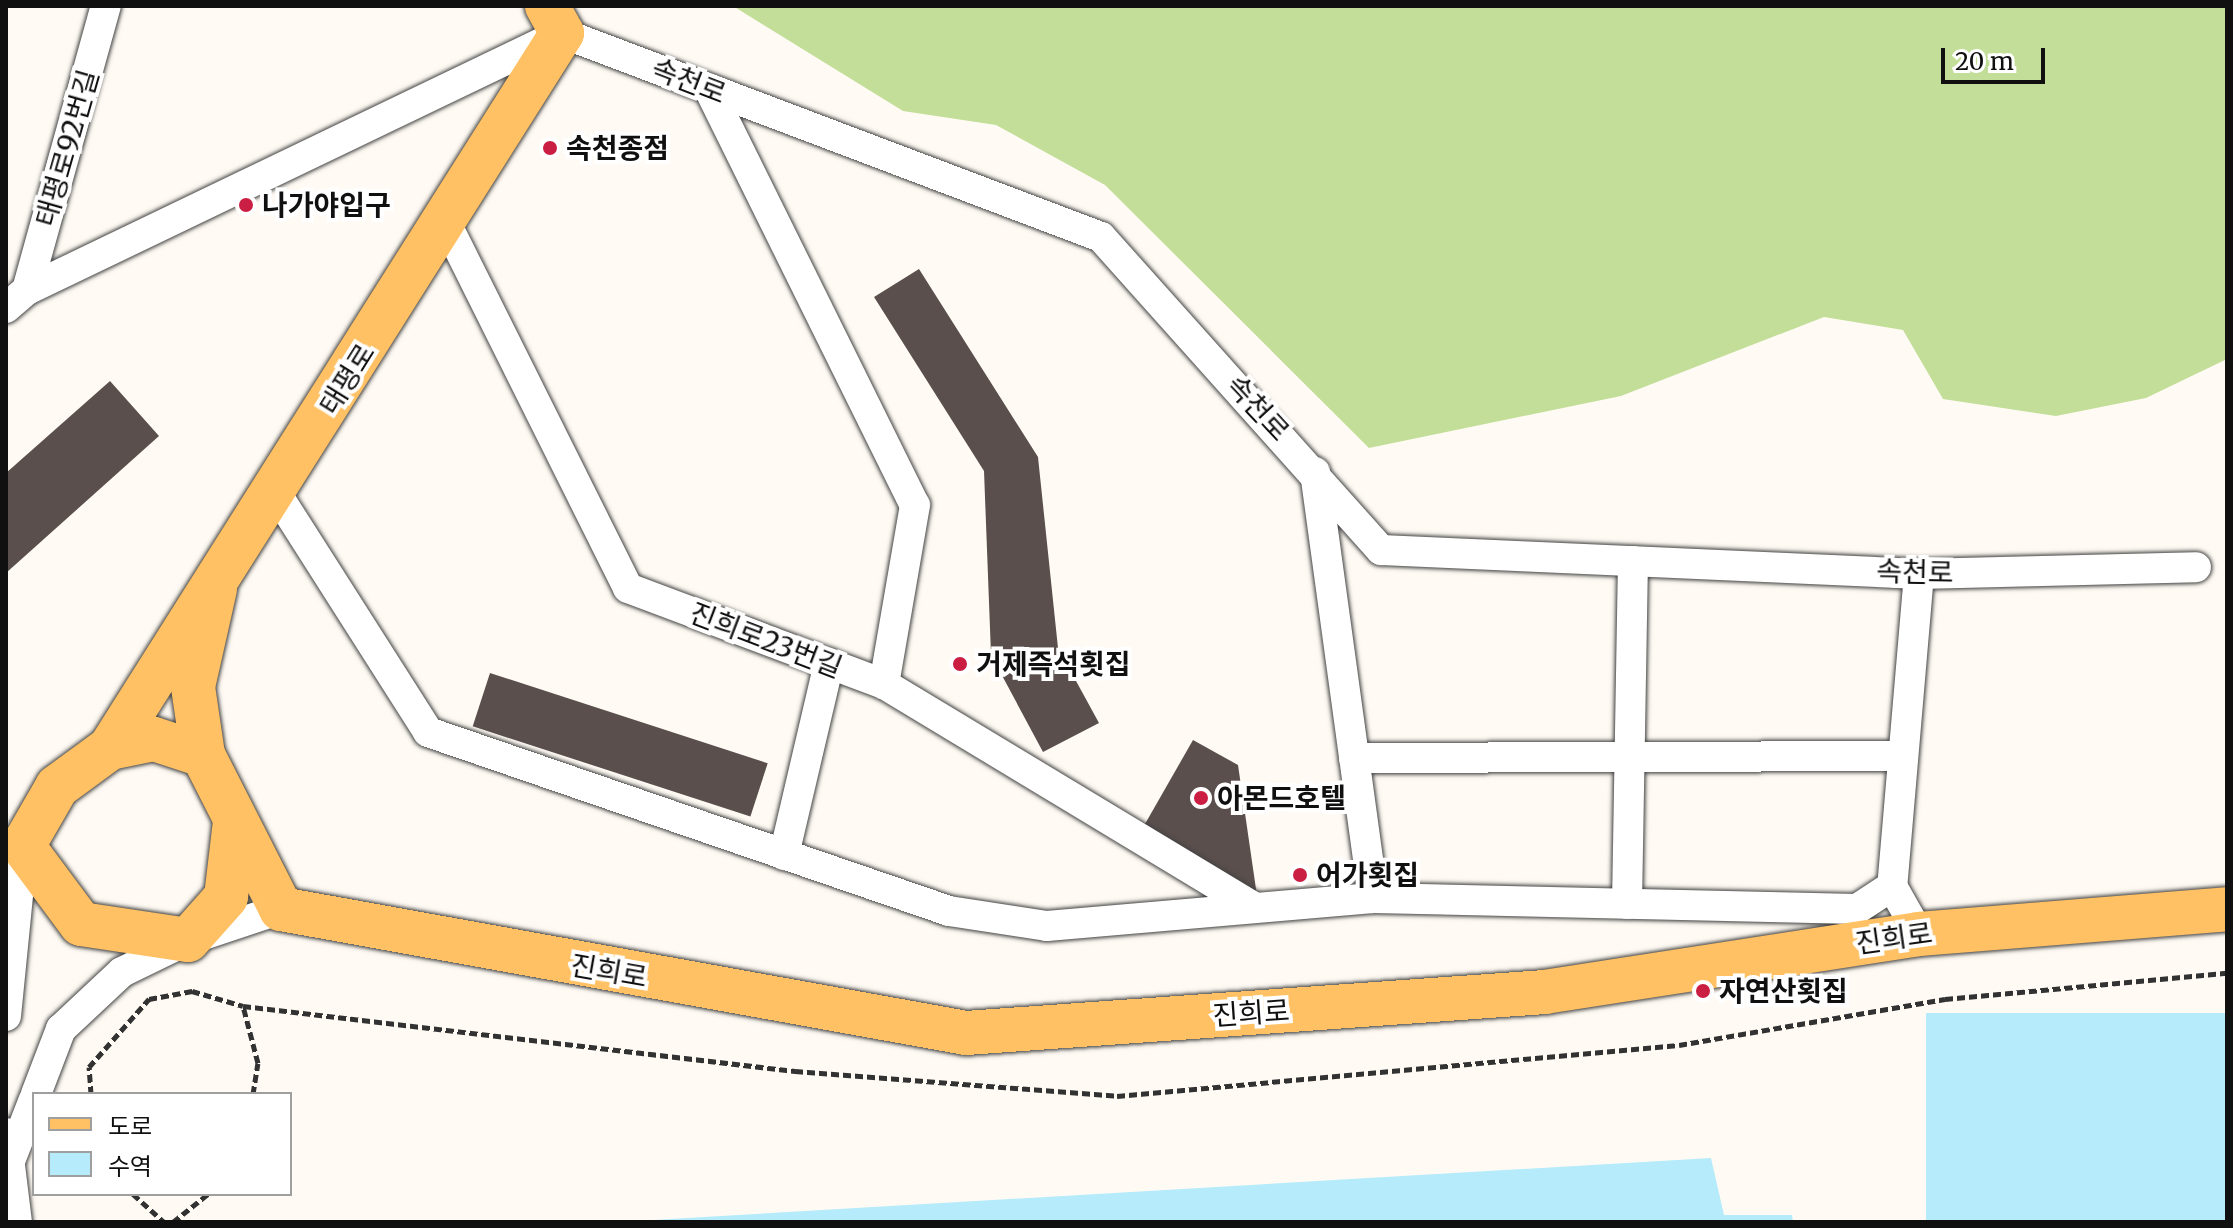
<!DOCTYPE html>
<html>
<head>
<meta charset="utf-8">
<style>
	body { margin:0 }
	#map { position:relative; width:2233px; height:1228px; overflow:hidden; background:#fffbf4; font-family:Merriweather,"Noto Sans KR",serif }
	div>[style] { position:absolute }
	.forest>* { inset:0; background:#c3de98 }
	.water>* { inset:0; background:#b5ebfa; transform-origin:0 0 }
	.building>* { inset:0; background:#5a4f4c; transform-origin:0 0 }
	.path>* { height:5px; margin-top:-2.5px; transform-origin:0; background:repeating-linear-gradient(90deg,#323232 0 8px,transparent 0 12px) }
	.roads { filter:drop-shadow(0 0 2px #434343) drop-shadow(0 0 2px #434343) }
	.minor>* { height:30px; margin:-15px; padding:0 15px; transform-origin:15px; border-radius:15px; background:#fff }
	.primary>* { height:44px; margin:-22px; padding:0 22px; transform-origin:22px; border-radius:22px; background:#ffc164 }
	.dots>* { width:22px; height:22px; translate:-50% -50%; box-sizing:border-box; border:4px solid #fff; border-radius:50% }
	span { translate:-50% -50%; white-space:nowrap; text-align:center; line-height:1.15; -webkit-text-stroke:8px #fff; paint-order:stroke }
	.street-label { font-size:28px; color:#101010 }
	.poi-label { font-size:28px; color:#101010; font-weight:700 }
	.left { translate:0 -50%; text-align:left }
	.frame { position:absolute; inset:0; border:8px solid #101010; pointer-events:none }
	.legend { position:absolute; left:32px; top:1092px; width:260px; height:104px; box-sizing:border-box; background:#fff; border:2px solid #9f9f9f; margin:0; padding:10px 14px; list-style:none; font-size:24px; color:#101010 }
	.legend li { display:flex; align-items:center; gap:16px; height:40px }
	.legend b { width:40px; border:2px solid #9f9f9f }
	.scale { position:absolute; left:1941px; top:48px; width:104px; height:36px; box-sizing:border-box; border:4px solid #101010; border-top:0; padding-left:10px; font-size:24px; line-height:28px; white-space:nowrap; color:#101010; -webkit-text-stroke:6px #fff; paint-order:stroke }
</style>
</head>
<body>
<div id="map">
	<div class="forest">
		<i style="clip-path:polygon(733px 6px,2227px 6px,2227px 359px,2146px 398px,2056px 416px,1943px 399px,1903px 330px,1824px 317px,1621px 396px,1369px 448px,1105px 185px,996px 125px,903px 111px)"></i>
	</div>
	<div class="water">
		<i style="left:2227px;top:1013px;width:209px;height:301px;rotate:90deg"></i>
		<i style="clip-path:polygon(1711px 1158px,1724px 1215px,1792px 1215px,1793px 1222px,619px 1222px)"></i>
	</div>
	<div class="building">
		<i style="clip-path:polygon(919px 269px,1038px 457px,1058px 648px,1099px 723px,1043px 752px,991px 655px,984px 471px,874px 297px)"></i>
		<i style="clip-path:polygon(110px 381px,159px 436px,6px 573px,6px 473px)"></i>
		<i style="left:490px;top:673px;width:292px;height:56px;rotate:18deg"></i>
		<i style="clip-path:polygon(1193px 740px,1238px 765px,1257px 896px,1141px 831px)"></i>
	</div>
	<div class="path">
		<i style="left:91px;top:1094px;width:27px;rotate:-94deg"></i>
		<i style="left:89px;top:1067px;width:91px;rotate:-48.6deg"></i>
		<i style="left:149px;top:999px;width:44px;rotate:-10.5deg"></i>
		<i style="left:192px;top:991px;width:53px;rotate:16.4deg"></i>
		<i style="left:253px;top:1094px;width:31px;rotate:-81deg"></i>
		<i style="left:258px;top:1063px;width:59px;rotate:-104.7deg"></i>
		<i style="left:243px;top:1006px;width:556px;rotate:6.72deg"></i>
		<i style="left:795px;top:1071px;width:323px;rotate:4.4deg"></i>
		<i style="left:1117px;top:1096px;width:564px;rotate:-5.19deg"></i>
		<i style="left:1679px;top:1045px;width:270px;rotate:-9.8deg"></i>
		<i style="left:1945px;top:999px;width:283px;rotate:-5.3deg"></i>
		<i style="left:133px;top:1194px;width:42px;rotate:42.1deg"></i>
		<i style="left:173px;top:1222px;width:45px;rotate:-38.7deg"></i>
	</div>
	<div class="roads">
		<div class="minor">
			<i style="left:709px;top:89px;width:464px;rotate:63.7deg"></i>
			<i style="left:915px;top:505px;width:182px;rotate:99.8deg"></i>
			<i style="left:445px;top:221px;width:410px;rotate:63.5deg"></i>
			<i style="left:628px;top:588px;width:273px;rotate:20.6deg"></i>
			<i style="left:884px;top:684px;width:431px;rotate:31.1deg"></i>
			<i style="left:27px;top:290px;width:295px;rotate:-74.5deg"></i>
			<i style="left:6px;top:308px;width:28px;rotate:-41deg"></i>
			<i style="left:27px;top:290px;width:594px;rotate:-25.66deg"></i>
			<i style="left:562px;top:33px;width:576px;rotate:20.73deg"></i>
			<i style="left:1101px;top:237px;width:420px;rotate:48.2deg"></i>
			<i style="left:1381px;top:550px;width:539px;rotate:2.55deg"></i>
			<i style="left:1919px;top:574px;width:277px;rotate:-1.4deg"></i>
			<i style="left:1315px;top:472px;width:430px;rotate:82.2deg"></i>
			<i style="left:276px;top:493px;width:283px;rotate:57.5deg"></i>
			<i style="left:428px;top:732px;width:551px;rotate:18.96deg"></i>
			<i style="left:949px;top:911px;width:99px;rotate:8.7deg"></i>
			<i style="left:1047px;top:926px;width:327px;rotate:-4.9deg"></i>
			<i style="left:1373px;top:898px;width:484px;rotate:1.3deg"></i>
			<i style="left:1857px;top:909px;width:42px;rotate:-33.3deg"></i>
			<i style="left:1919px;top:574px;width:313px;rotate:94.9deg"></i>
			<i style="left:1892px;top:886px;width:55px;rotate:60.6deg"></i>
			<i style="left:1354px;top:758px;width:549px;rotate:-0.21deg"></i>
			<i style="left:784px;top:855px;width:197px;rotate:-76.8deg"></i>
			<i style="left:1627px;top:904px;width:343px;rotate:-89deg"></i>
			<i style="left:6px;top:1016px;width:171px;rotate:-84.3deg"></i>
			<i style="left:23px;top:846px;width:7px;rotate:-172deg"></i>
			<i style="left:36px;top:1094px;width:70px;rotate:-69deg"></i>
			<i style="left:61px;top:1029px;width:83px;rotate:-43.1deg"></i>
			<i style="left:122px;top:972px;width:73px;rotate:-25.9deg"></i>
			<i style="left:188px;top:940px;width:98px;rotate:-18.4deg"></i>
			<i style="left:6px;top:1133px;width:90px;rotate:83deg"></i>
			<i style="left:10px;top:1161px;width:66px;rotate:-68.8deg"></i>
		</div>
		<div class="primary">
			<i style="left:215px;top:589px;width:100px;rotate:102.7deg"></i>
			<i style="left:193px;top:687px;width:69px;rotate:81.6deg"></i>
			<i style="left:203px;top:755px;width:173px;rotate:63.1deg"></i>
			<i style="left:281px;top:909px;width:696px;rotate:10.26deg"></i>
			<i style="left:966px;top:1033px;width:580px;rotate:-4.05deg"></i>
			<i style="left:1545px;top:992px;width:378px;rotate:-8.8deg"></i>
			<i style="left:1919px;top:934px;width:309px;rotate:-4.6deg"></i>
			<i style="left:110px;top:748px;width:846px;rotate:-57.7deg"></i>
			<i style="left:562px;top:33px;width:31px;rotate:-119deg"></i>
			<i style="left:203px;top:755px;width:52px;rotate:-161.9deg"></i>
			<i style="left:154px;top:739px;width:45px;rotate:168.4deg"></i>
			<i style="left:110px;top:748px;width:66px;rotate:143.7deg"></i>
			<i style="left:57px;top:787px;width:68px;rotate:120deg"></i>
			<i style="left:23px;top:846px;width:97px;rotate:53.4deg"></i>
			<i style="left:81px;top:924px;width:108px;rotate:8.5deg"></i>
			<i style="left:188px;top:940px;width:57px;rotate:-48.5deg"></i>
			<i style="left:226px;top:897px;width:77px;rotate:-83.2deg"></i>
		</div>
	</div>
	<div class="dots">
		<i style="left:550px;top:148px;background:#ca1f42"></i>
		<i style="left:246px;top:205px;background:#ca1f42"></i>
		<i style="left:960px;top:664px;background:#ca1f42"></i>
		<i style="left:1201px;top:798px;background:#ca1f42"></i>
		<i style="left:1300px;top:875px;background:#ca1f42"></i>
		<i style="left:1703px;top:991px;background:#ca1f42"></i>
	</div>
	<div class="street-label">
		<span style="left:689px;top:81px;rotate:21deg">속천로</span>
		<span style="left:67px;top:148px;rotate:-74deg">태평로92번길</span>
		<span style="left:347px;top:379px;rotate:-58deg">태평로</span>
		<span style="left:1258px;top:408px;rotate:47deg">속천로</span>
		<span style="left:1915px;top:572px;rotate:1deg">속천로</span>
		<span style="left:766px;top:640px;rotate:21deg">진희로23번길</span>
		<span style="left:1894px;top:938px;rotate:-8deg">진희로</span>
		<span style="left:609px;top:971px;rotate:10deg">진희로</span>
		<span style="left:1251px;top:1013px;rotate:-4deg">진희로</span>
	</div>
	<div class="poi-label">
		<span class="left" style="left:566px;top:148px">속천종점</span>
		<span class="left" style="left:262px;top:205px">나가야입구</span>
		<span class="left" style="left:976px;top:664px">거제즉석횟집</span>
		<span class="left" style="left:1217px;top:798px">아몬드호텔</span>
		<span class="left" style="left:1316px;top:875px">어가횟집</span>
		<span class="left" style="left:1719px;top:991px">자연산횟집</span>
	</div>
	<div class="frame"></div>
	<ul class="legend">
	<li><b style="height:10px;background:#ffc164"></b>도로</li>
	<li><b style="height:22px;background:#b5ebfa"></b>수역</li>
	</ul>
	<div class="scale">20 m</div>
</div>
</body>
</html>
